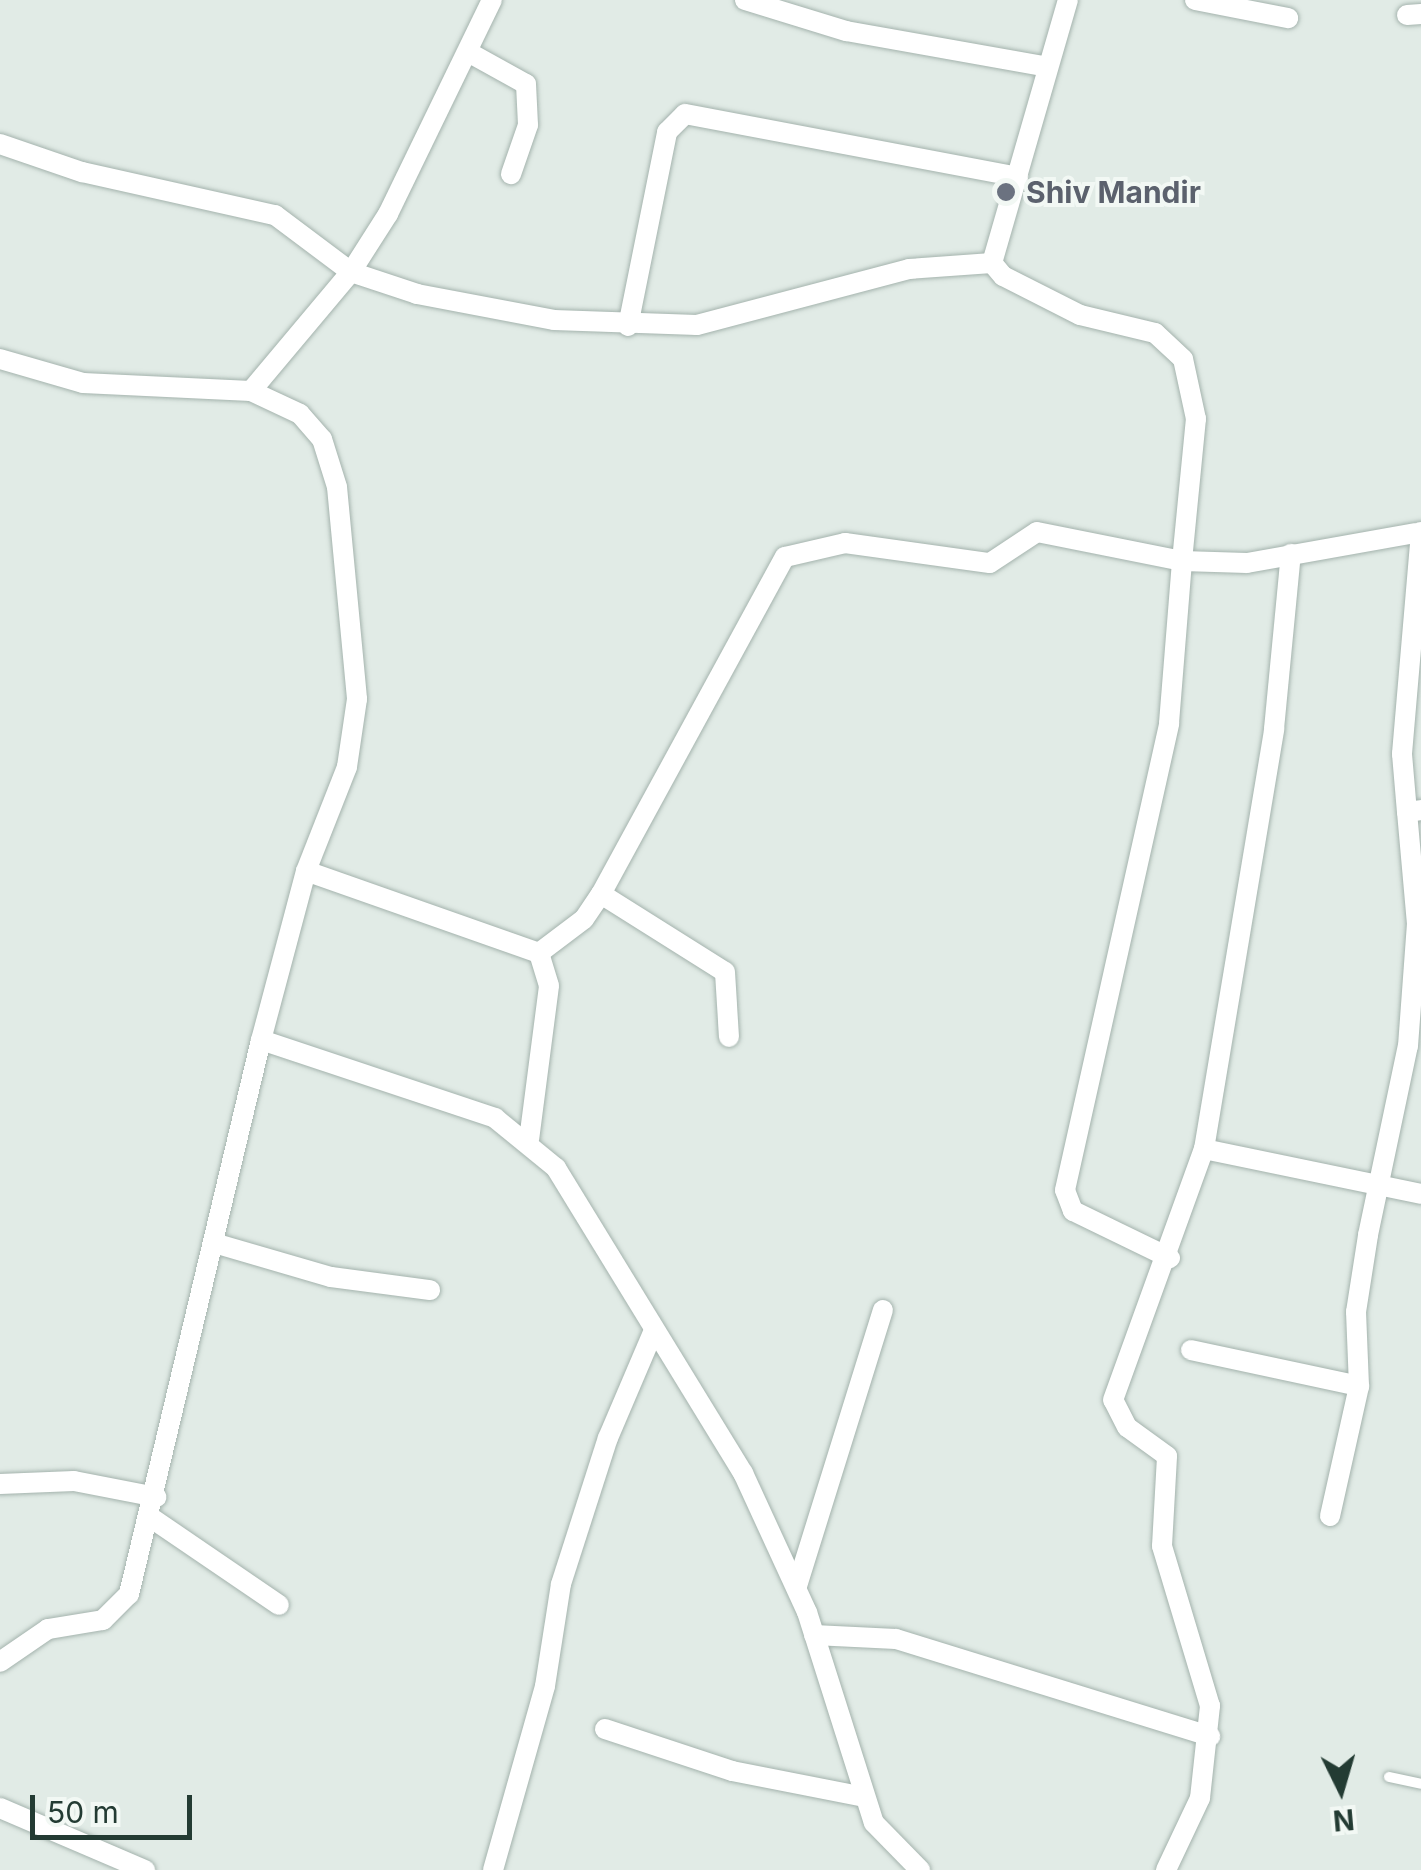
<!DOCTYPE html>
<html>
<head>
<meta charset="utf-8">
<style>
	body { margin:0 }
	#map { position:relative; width:1421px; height:1870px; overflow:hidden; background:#e1ebe6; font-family:Inter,sans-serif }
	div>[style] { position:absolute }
	.roads { filter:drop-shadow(0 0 2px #a4b3ad) drop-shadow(0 0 2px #a4b3ad) }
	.lane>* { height:10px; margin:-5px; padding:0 5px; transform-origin:5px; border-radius:5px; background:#fff }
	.street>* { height:20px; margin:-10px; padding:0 10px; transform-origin:10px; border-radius:10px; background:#fff }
	.dots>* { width:28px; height:28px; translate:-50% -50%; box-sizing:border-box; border:5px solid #f2f8f4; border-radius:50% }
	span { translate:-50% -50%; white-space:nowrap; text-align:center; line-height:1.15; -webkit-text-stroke:8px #f2f8f4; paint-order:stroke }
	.worship-label { font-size:30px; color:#5b616d; font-weight:700 }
	.left { translate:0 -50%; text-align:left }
	.north { position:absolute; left:1291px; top:1740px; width:100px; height:100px; -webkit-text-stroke:8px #f2f8f4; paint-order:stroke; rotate:175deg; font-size:28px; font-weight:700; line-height:40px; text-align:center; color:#233b33 }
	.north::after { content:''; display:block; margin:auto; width:35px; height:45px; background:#233b33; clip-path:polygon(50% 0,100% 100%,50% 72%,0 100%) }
	.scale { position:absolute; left:30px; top:1795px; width:162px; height:45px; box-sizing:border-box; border:5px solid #233b33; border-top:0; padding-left:12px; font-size:30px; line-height:35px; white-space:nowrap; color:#233b33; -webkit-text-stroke:8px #f2f8f4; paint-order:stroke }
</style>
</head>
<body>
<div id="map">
	<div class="roads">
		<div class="lane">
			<i style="left:1389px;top:1777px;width:33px;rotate:12deg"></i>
		</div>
		<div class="street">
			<i style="left:745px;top:0;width:106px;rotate:17.1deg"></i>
			<i style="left:846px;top:31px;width:205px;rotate:10.1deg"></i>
			<i style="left:1195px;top:0;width:95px;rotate:11deg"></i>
			<i style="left:1407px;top:15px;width:14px;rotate:-4deg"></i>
			<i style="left:468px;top:52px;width:66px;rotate:28.9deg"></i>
			<i style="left:526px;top:84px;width:41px;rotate:87.2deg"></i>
			<i style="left:528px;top:125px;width:52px;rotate:109.1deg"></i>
			<i style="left:0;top:144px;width:87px;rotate:18.9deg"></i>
			<i style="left:82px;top:172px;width:198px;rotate:12.6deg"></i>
			<i style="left:275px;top:215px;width:95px;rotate:36.9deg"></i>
			<i style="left:351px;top:272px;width:70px;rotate:18.4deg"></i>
			<i style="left:417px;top:294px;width:139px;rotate:10.7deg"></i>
			<i style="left:554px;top:320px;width:143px;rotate:2deg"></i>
			<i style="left:697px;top:325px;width:219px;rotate:-14.8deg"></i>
			<i style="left:909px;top:269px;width:83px;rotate:-4.1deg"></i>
			<i style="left:628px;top:326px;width:198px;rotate:-78.6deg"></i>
			<i style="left:667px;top:132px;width:25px;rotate:-45deg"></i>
			<i style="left:685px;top:114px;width:339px;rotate:10.7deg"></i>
			<i style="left:0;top:359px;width:86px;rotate:16.1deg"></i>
			<i style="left:83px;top:383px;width:168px;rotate:2.7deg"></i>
			<i style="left:251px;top:391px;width:54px;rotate:25.1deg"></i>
			<i style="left:300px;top:414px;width:33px;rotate:49deg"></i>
			<i style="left:322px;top:439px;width:50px;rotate:72.6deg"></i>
			<i style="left:337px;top:487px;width:213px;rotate:84.6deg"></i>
			<i style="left:357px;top:699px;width:69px;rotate:98.4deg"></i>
			<i style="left:347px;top:767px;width:112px;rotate:111.5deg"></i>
			<i style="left:306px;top:871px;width:175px;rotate:104.9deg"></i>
			<i style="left:261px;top:1040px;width:570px;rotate:103.4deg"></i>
			<i style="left:129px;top:1594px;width:37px;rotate:135deg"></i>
			<i style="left:103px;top:1620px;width:56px;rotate:170.7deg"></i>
			<i style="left:48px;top:1629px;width:58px;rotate:145.5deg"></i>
			<i style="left:251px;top:391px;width:155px;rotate:-50deg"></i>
			<i style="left:351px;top:272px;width:69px;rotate:-57.5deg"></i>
			<i style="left:388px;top:214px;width:238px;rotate:-64.1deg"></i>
			<i style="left:1421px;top:532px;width:223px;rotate:94.9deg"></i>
			<i style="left:1402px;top:754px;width:58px;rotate:85.1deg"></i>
			<i style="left:1407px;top:812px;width:14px;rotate:-8deg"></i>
			<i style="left:306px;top:871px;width:247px;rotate:19.4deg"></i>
			<i style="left:539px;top:953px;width:34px;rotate:73deg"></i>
			<i style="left:549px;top:986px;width:154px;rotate:97.4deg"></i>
			<i style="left:601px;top:894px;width:146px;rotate:32.2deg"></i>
			<i style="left:725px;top:972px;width:65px;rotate:86.5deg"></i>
			<i style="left:539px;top:953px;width:56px;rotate:-37.1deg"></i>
			<i style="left:584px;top:919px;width:30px;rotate:-56deg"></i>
			<i style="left:601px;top:894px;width:384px;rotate:-61.4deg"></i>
			<i style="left:785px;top:557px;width:62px;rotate:-13.1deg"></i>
			<i style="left:845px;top:543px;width:146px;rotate:7.9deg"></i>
			<i style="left:990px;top:563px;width:56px;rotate:-33.4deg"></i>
			<i style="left:1037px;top:532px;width:148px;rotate:11.3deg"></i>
			<i style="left:1182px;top:561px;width:143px;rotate:-84.4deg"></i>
			<i style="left:1196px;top:419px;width:61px;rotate:-102.2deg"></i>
			<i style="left:1183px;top:359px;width:38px;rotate:-137deg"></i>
			<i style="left:1155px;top:333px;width:77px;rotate:-166.5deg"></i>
			<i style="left:1080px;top:315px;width:86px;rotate:-153.1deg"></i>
			<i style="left:1003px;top:276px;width:17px;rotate:-130deg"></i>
			<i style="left:992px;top:263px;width:274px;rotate:-73.9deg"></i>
			<i style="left:261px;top:1040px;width:247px;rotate:18.4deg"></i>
			<i style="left:495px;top:1118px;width:79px;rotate:39.3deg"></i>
			<i style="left:556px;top:1168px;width:358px;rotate:58.5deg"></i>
			<i style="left:743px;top:1473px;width:153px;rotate:65.3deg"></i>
			<i style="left:807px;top:1612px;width:221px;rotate:72.4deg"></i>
			<i style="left:874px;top:1823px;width:66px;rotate:45.6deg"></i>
			<i style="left:1204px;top:1149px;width:222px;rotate:11.7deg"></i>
			<i style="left:214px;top:1243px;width:122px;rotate:16.2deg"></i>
			<i style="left:331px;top:1277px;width:100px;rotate:7.5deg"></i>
			<i style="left:1170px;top:1258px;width:108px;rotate:-154.1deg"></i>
			<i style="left:1073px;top:1211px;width:22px;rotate:-111deg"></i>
			<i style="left:1065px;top:1190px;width:478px;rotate:-77.4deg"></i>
			<i style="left:1169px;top:723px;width:163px;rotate:-85.4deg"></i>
			<i style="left:1182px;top:561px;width:65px;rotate:1.8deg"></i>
			<i style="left:1247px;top:563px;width:171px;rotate:-10.1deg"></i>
			<i style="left:1191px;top:1350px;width:172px;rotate:12.1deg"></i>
			<i style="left:0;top:1484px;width:74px;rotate:-2.3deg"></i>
			<i style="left:74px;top:1481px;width:84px;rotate:11deg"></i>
			<i style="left:1330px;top:1516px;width:133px;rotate:-77.4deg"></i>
			<i style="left:1359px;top:1386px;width:74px;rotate:-92.3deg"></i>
			<i style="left:1356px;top:1312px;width:78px;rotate:-81.1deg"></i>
			<i style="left:1368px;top:1235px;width:193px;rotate:-78.1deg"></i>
			<i style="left:1408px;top:1046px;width:122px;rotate:-85.8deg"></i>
			<i style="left:1417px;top:924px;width:112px;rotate:-95.1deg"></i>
			<i style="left:150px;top:1517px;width:156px;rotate:34.3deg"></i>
			<i style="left:797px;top:1586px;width:289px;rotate:-72.7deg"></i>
			<i style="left:814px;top:1635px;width:82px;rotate:2.8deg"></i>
			<i style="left:896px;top:1639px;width:329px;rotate:17.2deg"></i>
			<i style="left:605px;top:1729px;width:134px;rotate:18.3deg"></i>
			<i style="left:732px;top:1771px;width:135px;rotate:11.1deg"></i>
			<i style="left:0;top:1808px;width:158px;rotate:23.2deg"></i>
			<i style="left:493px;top:1870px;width:191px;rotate:-74.2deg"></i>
			<i style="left:545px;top:1686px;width:103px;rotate:-81.1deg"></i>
			<i style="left:561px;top:1584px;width:153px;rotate:-72.2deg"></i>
			<i style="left:608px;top:1438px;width:117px;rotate:-66.9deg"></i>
			<i style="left:1166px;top:1870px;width:80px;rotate:-64.7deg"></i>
			<i style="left:1200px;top:1798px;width:93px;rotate:-83.8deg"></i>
			<i style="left:1210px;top:1706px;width:167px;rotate:-106.7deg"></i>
			<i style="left:1162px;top:1546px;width:90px;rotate:-86.8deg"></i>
			<i style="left:1167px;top:1456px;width:49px;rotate:-144.1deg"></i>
			<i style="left:1127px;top:1427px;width:30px;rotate:-117deg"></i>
			<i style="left:1113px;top:1400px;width:267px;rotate:-70.1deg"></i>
			<i style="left:1204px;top:1149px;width:426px;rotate:-80.5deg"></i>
			<i style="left:1274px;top:729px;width:176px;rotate:-84.5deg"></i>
		</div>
	</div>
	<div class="dots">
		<i style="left:1006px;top:192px;background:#6b7280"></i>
	</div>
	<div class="worship-label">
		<span class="left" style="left:1026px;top:192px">Shiv Mandir</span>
	</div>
	<div class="north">N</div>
	<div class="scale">50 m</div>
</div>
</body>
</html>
